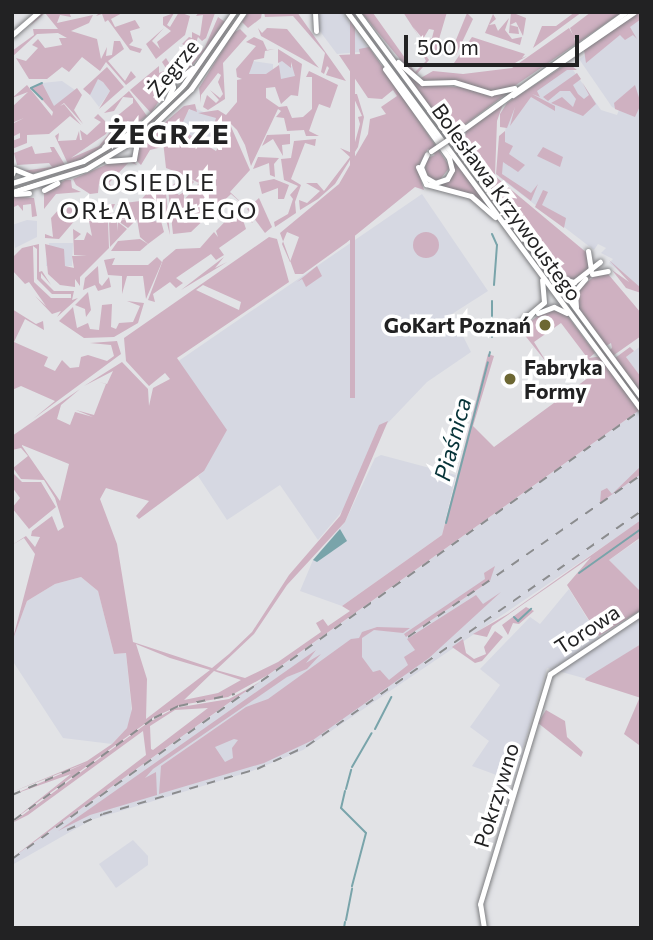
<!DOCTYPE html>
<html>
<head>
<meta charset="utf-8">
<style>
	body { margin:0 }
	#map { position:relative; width:653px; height:940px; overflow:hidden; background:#e2e3e6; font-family:Commissioner,sans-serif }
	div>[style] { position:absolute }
	.built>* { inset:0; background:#d6d8e2 }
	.green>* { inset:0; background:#cfb1c1; transform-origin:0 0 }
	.round { border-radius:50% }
	.water>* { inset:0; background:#79a4aa }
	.stream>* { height:2px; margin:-1px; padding:0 1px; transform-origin:1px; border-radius:1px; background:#79a4aa }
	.roads { filter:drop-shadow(0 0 2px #7d7e81) drop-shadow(0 0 2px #7d7e81) }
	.secondary>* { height:5px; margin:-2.5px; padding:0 2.5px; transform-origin:2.5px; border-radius:2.5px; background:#fff }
	.tram>* { height:2px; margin:-1px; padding:0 1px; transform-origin:1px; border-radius:1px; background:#8b8c8e }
	.rail>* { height:2px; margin-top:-1px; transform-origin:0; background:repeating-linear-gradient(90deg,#8b8c8e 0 9px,transparent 0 18px) }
	.bridges { filter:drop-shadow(0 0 2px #7d7e81) drop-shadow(0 0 2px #7d7e81) }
	.secondary-bridge>* { height:5px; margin:-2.5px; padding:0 2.5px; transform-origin:2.5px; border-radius:2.5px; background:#fff }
	.dots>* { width:19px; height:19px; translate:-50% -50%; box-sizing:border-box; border:4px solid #fff; border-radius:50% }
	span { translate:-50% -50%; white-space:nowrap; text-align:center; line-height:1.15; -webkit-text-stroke:7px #fff; paint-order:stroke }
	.street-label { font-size:21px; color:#222223 }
	.poi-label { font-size:21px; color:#222223; font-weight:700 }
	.right { translate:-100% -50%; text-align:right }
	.left { translate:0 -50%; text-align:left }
	.water-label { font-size:23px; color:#063338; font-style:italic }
	.quarter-label { font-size:24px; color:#222223; letter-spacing:2px }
	.district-label { font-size:28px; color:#222223; font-weight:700; letter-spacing:2px }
	.frame { position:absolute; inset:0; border:14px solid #222223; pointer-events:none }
	.scale { position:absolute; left:404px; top:35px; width:175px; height:32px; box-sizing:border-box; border:4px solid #222223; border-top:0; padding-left:9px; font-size:21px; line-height:24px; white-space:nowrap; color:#222223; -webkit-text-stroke:5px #fff; paint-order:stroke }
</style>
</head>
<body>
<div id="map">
	<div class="built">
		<i style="clip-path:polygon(318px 12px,342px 13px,370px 51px,337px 54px,316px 26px)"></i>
		<i style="clip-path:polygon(641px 18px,641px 288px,609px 263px,613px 259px,601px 253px,606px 248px,598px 244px,594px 250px,499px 177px,508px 110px,571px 67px,601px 110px,617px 115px,619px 110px,612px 107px,579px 59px)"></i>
		<i style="clip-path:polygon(279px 59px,297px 69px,297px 95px,280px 96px)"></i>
		<i style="clip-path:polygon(252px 61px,273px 64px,273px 74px,248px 79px)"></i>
		<i style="clip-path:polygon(100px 77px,110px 91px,99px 107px,86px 90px)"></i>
		<i style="clip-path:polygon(62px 81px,75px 90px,54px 108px,43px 95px,42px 83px)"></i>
		<i style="clip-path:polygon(192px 107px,229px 123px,221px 142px,207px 136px,206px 143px,203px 140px,200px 144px,173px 129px)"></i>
		<i style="clip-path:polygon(422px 194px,488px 291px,452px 314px,471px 352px,427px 382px,384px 427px,379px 425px,345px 508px,318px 540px,280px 485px,227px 520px,198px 476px,204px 471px,203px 401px,177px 362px)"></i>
		<i style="clip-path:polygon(162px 203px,164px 221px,141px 223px,143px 209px)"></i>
		<i style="clip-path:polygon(27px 220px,37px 221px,37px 237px,15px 248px,12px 225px)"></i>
		<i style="clip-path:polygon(49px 243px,73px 243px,72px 266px,46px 266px)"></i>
		<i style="clip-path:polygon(641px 346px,641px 377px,626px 357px)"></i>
		<i style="clip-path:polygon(641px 409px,641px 521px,303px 750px,252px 771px,91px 820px,12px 865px,12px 858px)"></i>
		<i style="clip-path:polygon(381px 455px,456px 475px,442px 535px,342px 606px,300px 591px,313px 560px,345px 522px,375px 458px)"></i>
		<i style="clip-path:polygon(641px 538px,641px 593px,609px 560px)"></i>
		<i style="clip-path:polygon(81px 577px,98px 591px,114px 654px,126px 653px,132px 715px,127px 728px,112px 744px,63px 738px,12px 660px,12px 642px,27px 601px,55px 584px)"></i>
		<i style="clip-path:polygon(569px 589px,602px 642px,641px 617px,641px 644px,587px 679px,547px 668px,513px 781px,472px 766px,489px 741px,470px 727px,500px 685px,480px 669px,530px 617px,540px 624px)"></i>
		<i style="clip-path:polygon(133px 840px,148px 856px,148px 865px,116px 888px,99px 864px)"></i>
	</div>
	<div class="green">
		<i style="clip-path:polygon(41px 12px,69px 12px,71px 17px,60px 15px,57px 23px,93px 15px,89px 23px,71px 31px,97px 39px,101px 59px,107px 47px,106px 56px,112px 55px,114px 41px,120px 41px,124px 49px,108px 61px,125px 81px,131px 71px,136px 77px,126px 85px,106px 62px,100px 71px,82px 57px,69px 72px,62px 67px,47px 79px,29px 79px,16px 58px,26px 61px,38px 48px,32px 45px,38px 39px,45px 48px,62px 45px,59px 38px,67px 38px,58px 33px,37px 34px,12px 57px,12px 51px,34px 35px,33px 29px,58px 29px,45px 13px,30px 26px)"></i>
		<i style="clip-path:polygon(100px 12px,124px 12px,111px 19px,115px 27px,135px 20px,140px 28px,130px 31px,133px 41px,129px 45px,142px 49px,140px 53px,130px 50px,108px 20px,105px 22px,102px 14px,96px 16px)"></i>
		<i style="clip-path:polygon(179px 12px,190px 16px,185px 35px,156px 59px,146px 44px,164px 28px,152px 41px,160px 49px,157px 42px,171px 31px,163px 25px,163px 17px,174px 13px,167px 25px,170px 27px)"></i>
		<i style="clip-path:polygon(199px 12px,215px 13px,206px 38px,202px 41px,198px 37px,190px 59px,167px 70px,162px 62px,166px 58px,171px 66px,193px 44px,187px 41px,186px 46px,182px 44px,189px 37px,192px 38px,192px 32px,200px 36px,203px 15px,196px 16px)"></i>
		<i style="clip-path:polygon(248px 12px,262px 12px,261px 18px,248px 28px,242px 22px)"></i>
		<i style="clip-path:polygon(264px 12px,297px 12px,346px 81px,326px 75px,329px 68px,327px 66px,324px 74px,321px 72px,325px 53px,293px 16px,265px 17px)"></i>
		<i style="left:350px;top:12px;width:5px;height:386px"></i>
		<i style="clip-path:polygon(361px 12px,373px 13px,415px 72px,426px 61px,416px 41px,429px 60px,416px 75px,419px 79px,433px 71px,463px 74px,512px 68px,569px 28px,573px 35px,570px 28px,591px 12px,622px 12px,579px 42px,574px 38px,576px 44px,513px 87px,496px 92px,454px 81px,417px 80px)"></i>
		<i style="clip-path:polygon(403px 12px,447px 12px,437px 46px,441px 53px,423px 43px,432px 38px,434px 30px,429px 29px,423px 39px,413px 27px,421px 40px)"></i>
		<i style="clip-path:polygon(511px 12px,526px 18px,523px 36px,516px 22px,510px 25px,518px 27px,519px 34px,509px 33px)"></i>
		<i style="clip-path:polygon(575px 12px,582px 12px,533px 48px,542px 26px,556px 26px)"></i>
		<i style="clip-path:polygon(636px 12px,641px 12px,641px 19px,630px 27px,637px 39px,633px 35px,625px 40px,620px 35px,586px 63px,584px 50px)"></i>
		<i style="clip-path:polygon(467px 13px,473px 19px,456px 55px,451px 52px)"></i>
		<i style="clip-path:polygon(493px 14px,496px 19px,489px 25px,495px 24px,498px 31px,509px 18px,505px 30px,512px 39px,522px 37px,520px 45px,485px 33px)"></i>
		<i style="clip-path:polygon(234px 15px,238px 19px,178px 103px,173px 98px)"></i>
		<i style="clip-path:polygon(218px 17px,225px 22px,204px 51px,184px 75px,173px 77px,172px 73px,190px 65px,205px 47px)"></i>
		<i style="clip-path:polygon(237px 27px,235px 32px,240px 29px,247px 36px,223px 63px,225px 99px,208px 110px,203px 107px,207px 95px,216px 103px,219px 100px,210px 90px,220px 98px,223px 94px,218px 82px,221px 75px,218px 73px,201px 95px,201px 103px,199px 88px)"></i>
		<i style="clip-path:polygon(258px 28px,262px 33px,267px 28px,287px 29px,319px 68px,261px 36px)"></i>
		<i style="clip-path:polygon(254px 37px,263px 41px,267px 50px,275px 49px,265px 51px,264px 58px,254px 60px,249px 74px,266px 74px,279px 65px,281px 79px,295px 76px,291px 62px,291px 68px,282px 61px,278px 63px,278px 49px,302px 64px,298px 96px,291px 95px,281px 104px,275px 87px,266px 88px,266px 98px,279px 107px,287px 106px,292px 118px,303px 117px,312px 109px,312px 77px,306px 77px,309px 71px,338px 85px,330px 108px,319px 104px,315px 114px,309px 131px,319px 136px,306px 136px,304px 130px,287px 131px,284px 118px,276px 117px,281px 111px,278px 109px,251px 166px,245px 145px,237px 130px,229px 122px,250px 170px,230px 192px,246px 207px,231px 194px,191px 232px,173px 234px,168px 189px,179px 180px,179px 189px,173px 190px,179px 195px,184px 192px,184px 200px,199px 183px,191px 179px,194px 182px,188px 188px,184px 175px,166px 168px,162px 132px,166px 135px,168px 130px,162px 125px,184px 106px,195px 104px,197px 112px,189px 109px,182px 124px,178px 119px,174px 125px,216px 151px,221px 142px,210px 137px,216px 118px,198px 113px,218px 110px,226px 115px,237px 102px,237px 80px,242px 79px,237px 77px,236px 69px,256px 46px,246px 42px)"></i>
		<i style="clip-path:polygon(472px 37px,525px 54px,522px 58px,527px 56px,515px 63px,497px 67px,454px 63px)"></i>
		<i style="clip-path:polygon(evenodd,369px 47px,450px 167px,439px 181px,426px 177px,425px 159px,435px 155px,428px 149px,417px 168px,424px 190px,415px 187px,346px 243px,303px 274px,295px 274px,280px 233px,339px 184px,368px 134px,370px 119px,386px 114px,381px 107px,397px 96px,393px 90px,382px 99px,368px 98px,339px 55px,360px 54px,359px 49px,369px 47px,287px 232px,299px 237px,290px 262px,282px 244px,287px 232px)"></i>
		<i style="clip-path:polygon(395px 60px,420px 84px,510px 91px,459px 129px,466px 135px,466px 131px,503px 104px,497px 121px,495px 176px,587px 253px,590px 268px,574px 280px,555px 276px)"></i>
		<i style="clip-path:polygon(568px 63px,577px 70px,567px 70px,537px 91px,540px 97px,532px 94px,555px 106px,555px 111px,531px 97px,510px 126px,515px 107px,507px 128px,500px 127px,500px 114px,507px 103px)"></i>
		<i style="clip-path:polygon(159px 66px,159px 73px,164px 71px,171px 83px,151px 113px,130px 90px)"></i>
		<i style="clip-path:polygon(107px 67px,124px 87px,99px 109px,110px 91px,103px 82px,98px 79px,90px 95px,83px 89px)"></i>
		<i style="clip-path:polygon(387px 69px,496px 217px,474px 196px,428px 182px,444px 183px,454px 168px)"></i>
		<i style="clip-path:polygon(577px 73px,581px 79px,573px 85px,578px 94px,584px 99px,589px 95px,582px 82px,596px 104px,583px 116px,551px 103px,562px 97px,573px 107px,576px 99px,570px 91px,560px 91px,548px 101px,543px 97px)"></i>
		<i style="clip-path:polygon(42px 83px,54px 106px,77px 88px,82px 95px,74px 110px,83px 124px,64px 103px,60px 106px,64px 104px,81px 125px,70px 116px,49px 134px,27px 135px,27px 143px,12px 149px,12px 141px,20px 138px,20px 133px,12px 137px,12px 124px,24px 118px,12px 123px,12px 107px,28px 92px,12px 98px,27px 85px,52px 116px,53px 112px,32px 88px)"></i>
		<i style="clip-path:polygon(635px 85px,641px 104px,635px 117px,615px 109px,614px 103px)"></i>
		<i style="clip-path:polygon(129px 91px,147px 116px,135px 125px,116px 127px,111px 121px,133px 103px,133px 98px,123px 97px,114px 111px,104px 113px)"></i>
		<i style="clip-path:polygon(352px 94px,357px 94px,364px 117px,358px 147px,335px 184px,318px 199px,300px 210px,299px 200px,307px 203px,320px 191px,306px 183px,317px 183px,324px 191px,350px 157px,340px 148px,352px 153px,360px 124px,358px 117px,362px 116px)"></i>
		<i style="clip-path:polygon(98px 114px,110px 126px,106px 134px,71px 158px,99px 146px,112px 130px,111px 138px,90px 157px,68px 164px,55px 136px,59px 133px,58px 141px,76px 140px,79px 131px,80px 140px,82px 140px,80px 130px,87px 135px,101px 122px,94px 118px)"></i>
		<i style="clip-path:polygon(157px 114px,162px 118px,115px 153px,64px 177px,62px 171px,112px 148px)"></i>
		<i style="clip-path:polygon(158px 128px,162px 147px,150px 150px,141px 165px,135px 159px,137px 146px)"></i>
		<i style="clip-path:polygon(505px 131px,505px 142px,513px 146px,509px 154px,525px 165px,518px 172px,503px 162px,502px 174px,531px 193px,538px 184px,531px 201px,496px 174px,499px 136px)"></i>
		<i style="clip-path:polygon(267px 135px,290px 134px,290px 144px,282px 145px,283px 156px,273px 139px,262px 146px)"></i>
		<i style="clip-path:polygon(316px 139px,315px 146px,305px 143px,291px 179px,301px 185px,295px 202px,296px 213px,275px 227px,274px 222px,288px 214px,293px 199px,290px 195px,298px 186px,284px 180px,281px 159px,291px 158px,294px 141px)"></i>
		<i style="clip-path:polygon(32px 146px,35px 154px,52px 152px,50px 147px,54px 147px,65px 165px,31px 174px,22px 171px,52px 167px,49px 163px,17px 165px,14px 153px)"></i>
		<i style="clip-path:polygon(543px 147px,563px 157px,560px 167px,537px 156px)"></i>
		<i style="clip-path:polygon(258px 157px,279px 158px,274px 164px,275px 177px,270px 175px,269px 163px,253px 169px)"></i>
		<i style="clip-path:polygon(132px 160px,137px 165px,129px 162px,109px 183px,115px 190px,131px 189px,104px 191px,99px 183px,98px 193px,90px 194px,76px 185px,73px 179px,110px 163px)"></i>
		<i style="clip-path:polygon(149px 179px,166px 193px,170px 235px,162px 204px,148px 204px,142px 222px,161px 221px,164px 232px,148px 244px,140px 237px,137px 219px,128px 228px,118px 221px,128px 219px,110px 220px,118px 213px,117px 204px,140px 201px,153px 186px,146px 183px)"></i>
		<i style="clip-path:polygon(274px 179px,289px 185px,284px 199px,278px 199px,278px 188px,262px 194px,259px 182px)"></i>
		<i style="clip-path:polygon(65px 180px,71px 180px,72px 188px,81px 192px,56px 194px,44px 209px,44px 193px)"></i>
		<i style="clip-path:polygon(543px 190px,548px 192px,542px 205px,566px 218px,564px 228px,535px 207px)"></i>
		<i style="clip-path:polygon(12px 196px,34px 198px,37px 216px,32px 217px,31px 204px,23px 205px,23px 211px,18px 205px,12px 208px)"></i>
		<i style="clip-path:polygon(259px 198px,272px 227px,265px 233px,247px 209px)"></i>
		<i style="clip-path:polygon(232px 202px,240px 208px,238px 221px,242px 210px,253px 223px,242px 217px,246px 229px,219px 248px,224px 255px,216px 260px,211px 254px,176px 278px,183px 283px,176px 288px,170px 282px,153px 294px,155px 302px,148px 300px,163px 260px,176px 249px,200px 248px,214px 232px,218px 237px,216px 231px,237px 209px,229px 205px)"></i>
		<i style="clip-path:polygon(115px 204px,108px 220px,88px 220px,84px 213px,84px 206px)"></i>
		<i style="clip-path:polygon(81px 206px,82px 212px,59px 239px,45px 238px,45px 234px,53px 237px,51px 218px,61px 207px)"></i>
		<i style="clip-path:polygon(89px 221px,108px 222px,109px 248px,80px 277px,80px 286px,75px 279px,75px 287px,60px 285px,48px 274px,45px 244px,64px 249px,65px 266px,74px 268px,72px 256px,87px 256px,74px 255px,73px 229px,81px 234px,74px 240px,84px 240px,87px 232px,92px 236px)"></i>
		<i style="clip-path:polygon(117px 221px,118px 231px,118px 222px,127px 229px,110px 247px,109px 222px)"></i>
		<i class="round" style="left:413px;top:232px;width:26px;height:26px"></i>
		<i style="clip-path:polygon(evenodd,269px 237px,277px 239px,289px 282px,177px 358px,227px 430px,204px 471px,139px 519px,136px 516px,149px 501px,106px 488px,100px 499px,117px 544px,133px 642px,212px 668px,229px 654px,252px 632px,289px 575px,340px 516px,379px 425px,388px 421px,345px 522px,287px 585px,254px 634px,216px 670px,245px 678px,278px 662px,321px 632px,316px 623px,323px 619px,328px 626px,350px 611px,342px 606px,442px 535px,488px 354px,494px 356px,473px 426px,494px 447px,630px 347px,634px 351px,626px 357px,641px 377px,641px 409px,268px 675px,228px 697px,181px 705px,154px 717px,12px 821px,71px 774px,12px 795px,86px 763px,12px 792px,87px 761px,112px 744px,127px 728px,132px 709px,126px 653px,114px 654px,98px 591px,81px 577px,55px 584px,27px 601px,12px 642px,35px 554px,24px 538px,12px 545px,26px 536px,35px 547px,40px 537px,31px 536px,32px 531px,52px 516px,58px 531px,64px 527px,55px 498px,44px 480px,21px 479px,13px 468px,28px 456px,21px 448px,12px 450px,12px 436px,80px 389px,61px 405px,57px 419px,70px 425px,75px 412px,93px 417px,76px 410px,94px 415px,106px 384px,99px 382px,107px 384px,113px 371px,84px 386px,122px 362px,148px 389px,149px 406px,153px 388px,170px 379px,165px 373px,149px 386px,126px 361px,124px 338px,269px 237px,203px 285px,241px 302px,239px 310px,196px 290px,203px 285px,269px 237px,22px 445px,69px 464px,60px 501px,22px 446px,22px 445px,269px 237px,136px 644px,170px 658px,210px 670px,146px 719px,147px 679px,136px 644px,269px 237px,214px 671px,241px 680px,218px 693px,184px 700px,214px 671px)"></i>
		<i style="clip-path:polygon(140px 239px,148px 244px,140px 251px,111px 251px,118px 241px)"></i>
		<i style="clip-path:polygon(evenodd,39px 244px,39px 272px,42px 271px,51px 285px,41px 273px,41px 278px,54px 291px,74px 291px,72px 300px,78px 298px,57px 317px,61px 311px,52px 314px,35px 296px,46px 306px,29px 282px,25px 284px,12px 270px,12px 258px,22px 248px,39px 244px,33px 246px,37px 249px,37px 279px,52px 294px,71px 294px,71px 298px,51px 298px,34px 282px,33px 246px)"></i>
		<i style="clip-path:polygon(157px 257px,162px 262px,146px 299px,143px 276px,127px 276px,122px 294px,122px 276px,108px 275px,104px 260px,115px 258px,112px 265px,148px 265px)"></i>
		<i style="clip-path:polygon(224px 257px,215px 268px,227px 262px,181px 290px)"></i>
		<i style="clip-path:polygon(609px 260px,641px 288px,641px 293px,626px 288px,612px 270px,629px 282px)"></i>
		<i style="clip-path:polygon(98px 266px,99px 283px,102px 286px,109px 277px,111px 287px,98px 291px,95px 285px,83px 290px,85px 278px)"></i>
		<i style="clip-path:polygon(317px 266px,322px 276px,306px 287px,302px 279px,297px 282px)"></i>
		<i style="clip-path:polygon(601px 271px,583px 283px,578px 288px,576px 298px,578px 306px,580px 288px,597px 274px,608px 274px,641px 313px,641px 336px,597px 367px,592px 364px,561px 323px,534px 342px,547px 363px,523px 333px,530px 331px,522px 328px,548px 308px,567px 315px,595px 353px,589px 358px,603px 356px,590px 338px,592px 335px,605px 354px,612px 348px,611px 343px,606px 346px,579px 309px,575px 300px,576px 292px,580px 285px,596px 272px,601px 271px,606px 272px)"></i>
		<i style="clip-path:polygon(88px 292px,91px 310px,86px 317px,85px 309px,75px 305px)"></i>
		<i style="clip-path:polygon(127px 301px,144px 303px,138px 323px,114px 337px,84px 338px,59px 321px,73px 307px,77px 328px,88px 323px,90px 329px,99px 330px,102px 305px,112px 304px,111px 327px,116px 329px,119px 323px,133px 322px,140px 306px)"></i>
		<i style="clip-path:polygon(12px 309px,36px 324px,43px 321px,44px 330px,25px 319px,14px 342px,48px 357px,44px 366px,55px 371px,62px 360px,70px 368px,79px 367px,81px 357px,88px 355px,107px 361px,114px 356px,111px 345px,90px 343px,117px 341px,121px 354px,33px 419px,55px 401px,21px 386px,12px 390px)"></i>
		<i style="clip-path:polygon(641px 466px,641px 474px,600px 503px,601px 491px,607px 488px,612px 494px)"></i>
		<i style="clip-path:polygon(14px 474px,22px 482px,41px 482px,56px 507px,29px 529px,12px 508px,20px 498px,12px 487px)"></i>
		<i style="clip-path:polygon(641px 520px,641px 537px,609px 560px,641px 592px,641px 610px,599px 636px,567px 585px,591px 557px,492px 626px,487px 637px,473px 634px,508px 614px)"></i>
		<i style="clip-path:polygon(495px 566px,490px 581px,406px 637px,404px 634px,485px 579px,484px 573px)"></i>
		<i style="clip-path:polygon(evenodd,501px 592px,429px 658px,313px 740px,264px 763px,159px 794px,161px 766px,246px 707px,268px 699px,351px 639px,359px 638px,362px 632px,377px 627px,410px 628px,403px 633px,374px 630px,362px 638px,362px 657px,373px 672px,380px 670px,389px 680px,408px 665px,404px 657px,415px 650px,407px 639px,476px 595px,483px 604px,501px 592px,234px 739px,238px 740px,232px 748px,233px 758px,225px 762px,215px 747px,234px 739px)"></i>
		<i style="clip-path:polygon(526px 607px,534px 611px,519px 624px,513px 623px,508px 635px,502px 625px)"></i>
		<i style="clip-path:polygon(495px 631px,503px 637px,482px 661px,475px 663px,452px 647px,463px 639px,466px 653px,474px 659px,486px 654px,484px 647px)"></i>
		<i style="clip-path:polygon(641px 644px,641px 698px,585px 680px,586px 678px)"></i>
		<i style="clip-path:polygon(316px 650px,306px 663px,321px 654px,307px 669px,287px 677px,153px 769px,145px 778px,156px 772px,157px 795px,90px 815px,58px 831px)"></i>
		<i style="clip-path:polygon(evenodd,260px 682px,230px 702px,12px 858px,146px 755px,143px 731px,28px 815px,12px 823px,146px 724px,175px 708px,229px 699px,260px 682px,208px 708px,153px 750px,151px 749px,150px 726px,175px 710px,208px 708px)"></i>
		<i style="clip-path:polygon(639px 699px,641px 700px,639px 745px,624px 734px)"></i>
		<i style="clip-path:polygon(546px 710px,565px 721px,567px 737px,583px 752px,581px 757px,538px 723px)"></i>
	</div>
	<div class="water">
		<i style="clip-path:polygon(340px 529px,347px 541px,317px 562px,313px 560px)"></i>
	</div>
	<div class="stream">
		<i style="left:42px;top:83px;width:12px;rotate:156deg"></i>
		<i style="left:31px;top:88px;width:16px;rotate:45deg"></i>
		<i style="left:492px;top:234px;width:12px;rotate:66deg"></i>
		<i style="left:497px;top:245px;width:40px;rotate:94.3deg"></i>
		<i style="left:492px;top:337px;width:36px;rotate:-90deg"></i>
		<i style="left:489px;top:356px;width:4px;rotate:-76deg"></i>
		<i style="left:446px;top:523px;width:166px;rotate:-75.4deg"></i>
		<i style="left:579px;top:573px;width:76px;rotate:-35.4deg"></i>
		<i style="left:514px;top:617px;width:6px;rotate:45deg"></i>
		<i style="left:518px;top:621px;width:18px;rotate:-43deg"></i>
		<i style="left:375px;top:729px;width:36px;rotate:-63deg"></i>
		<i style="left:352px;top:767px;width:39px;rotate:-60deg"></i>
		<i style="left:346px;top:789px;width:20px;rotate:-75deg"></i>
		<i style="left:345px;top:791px;width:17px;rotate:103deg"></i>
		<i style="left:341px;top:808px;width:35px;rotate:45deg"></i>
		<i style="left:366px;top:833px;width:55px;rotate:104.8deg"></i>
		<i style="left:346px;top:920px;width:32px;rotate:-79deg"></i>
		<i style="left:344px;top:928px;width:6px;rotate:-81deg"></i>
	</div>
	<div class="roads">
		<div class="secondary">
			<i style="left:315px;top:12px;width:19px;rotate:87deg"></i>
			<i style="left:347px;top:12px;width:495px;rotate:53.5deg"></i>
			<i style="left:357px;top:12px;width:478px;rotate:53.6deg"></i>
			<i style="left:12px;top:35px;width:35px;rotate:-41deg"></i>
			<i style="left:398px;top:62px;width:32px;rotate:41deg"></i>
			<i style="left:422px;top:83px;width:32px;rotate:-2deg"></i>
			<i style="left:454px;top:82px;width:39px;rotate:17deg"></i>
			<i style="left:491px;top:93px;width:24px;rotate:-12deg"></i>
			<i style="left:385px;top:69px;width:110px;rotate:54.3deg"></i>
			<i style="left:449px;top:158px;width:12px;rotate:76deg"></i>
			<i style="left:452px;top:170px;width:10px;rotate:119deg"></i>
			<i style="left:447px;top:179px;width:13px;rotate:162deg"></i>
			<i style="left:435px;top:183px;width:12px;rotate:-149deg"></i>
			<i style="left:425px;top:177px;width:11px;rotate:-112deg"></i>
			<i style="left:421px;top:167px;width:14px;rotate:-65deg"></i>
			<i style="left:513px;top:95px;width:147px;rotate:-34.4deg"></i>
			<i style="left:167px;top:100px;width:14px;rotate:-65deg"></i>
			<i style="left:173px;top:87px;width:9px;rotate:-103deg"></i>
			<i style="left:171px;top:78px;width:9px"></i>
			<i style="left:180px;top:78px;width:16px;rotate:-38deg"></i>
			<i style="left:458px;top:133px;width:207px;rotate:-35.8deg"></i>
			<i style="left:104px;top:147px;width:14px;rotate:-45deg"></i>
			<i style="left:114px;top:137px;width:9px;rotate:-90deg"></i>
			<i style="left:114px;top:128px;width:22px;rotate:-3deg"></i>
			<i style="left:107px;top:161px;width:27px;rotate:-4deg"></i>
			<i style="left:134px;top:159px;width:17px;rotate:-80deg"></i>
			<i style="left:418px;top:167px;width:19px;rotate:65deg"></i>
			<i style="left:426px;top:184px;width:47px;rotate:14.9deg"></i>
			<i style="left:471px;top:196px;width:32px;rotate:41deg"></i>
			<i style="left:12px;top:174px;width:5px;rotate:-68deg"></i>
			<i style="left:14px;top:169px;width:18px;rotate:22deg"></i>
			<i style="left:12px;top:183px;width:74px;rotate:-17.2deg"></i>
			<i style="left:83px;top:161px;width:64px;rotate:-31deg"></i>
			<i style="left:138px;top:128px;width:60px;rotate:-43deg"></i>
			<i style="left:182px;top:87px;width:91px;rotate:-55.3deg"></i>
			<i style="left:44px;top:190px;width:15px;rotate:-28deg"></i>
			<i style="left:12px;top:192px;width:77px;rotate:-17.3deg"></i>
			<i style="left:86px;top:169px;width:68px;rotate:-31.1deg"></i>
			<i style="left:144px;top:134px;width:65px;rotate:-43.8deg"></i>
			<i style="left:191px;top:89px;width:93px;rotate:-55.5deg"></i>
			<i style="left:15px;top:194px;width:14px;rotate:-4deg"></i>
			<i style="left:588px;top:251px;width:19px;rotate:81deg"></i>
			<i style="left:592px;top:274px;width:16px;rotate:-11deg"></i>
			<i style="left:555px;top:277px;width:20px;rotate:15deg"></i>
			<i style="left:574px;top:282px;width:33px;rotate:-38deg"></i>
			<i style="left:576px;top:307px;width:16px;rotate:-94deg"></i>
			<i style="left:575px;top:291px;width:16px;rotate:-50deg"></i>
			<i style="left:538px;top:313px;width:17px;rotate:-21deg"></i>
			<i style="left:554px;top:307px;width:14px;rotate:25deg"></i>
			<i style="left:517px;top:325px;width:35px;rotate:-40deg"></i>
			<i style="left:544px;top:302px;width:22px;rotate:-95deg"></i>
			<i style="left:484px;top:928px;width:24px;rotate:-99deg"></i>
			<i style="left:480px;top:904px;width:240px;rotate:-73.1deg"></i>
			<i style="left:550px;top:674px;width:110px;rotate:-33.8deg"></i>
		</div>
	</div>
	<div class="tram">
		<i style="left:12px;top:189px;width:78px;rotate:-18deg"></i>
		<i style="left:86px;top:165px;width:70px;rotate:-31deg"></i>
		<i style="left:146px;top:129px;width:63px;rotate:-45.6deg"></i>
		<i style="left:190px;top:84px;width:88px;rotate:-55.2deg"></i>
	</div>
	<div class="rail">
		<i style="left:408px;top:637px;width:284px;rotate:-34.8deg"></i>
		<i style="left:12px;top:795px;width:65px;rotate:-23.4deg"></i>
		<i style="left:14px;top:820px;width:173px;rotate:-36.1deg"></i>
		<i style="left:154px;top:718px;width:28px;rotate:-26deg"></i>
		<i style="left:179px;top:706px;width:57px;rotate:-12.1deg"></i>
		<i style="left:67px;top:830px;width:39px;rotate:-24deg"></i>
		<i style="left:103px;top:814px;width:160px;rotate:-16.3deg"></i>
		<i style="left:257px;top:769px;width:55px;rotate:-24.7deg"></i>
		<i style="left:307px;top:746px;width:408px;rotate:-35.1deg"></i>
		<i style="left:12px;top:859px;width:773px;rotate:-35.52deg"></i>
	</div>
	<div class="bridges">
		<div class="secondary-bridge">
			<i style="left:431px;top:151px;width:32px;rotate:-34deg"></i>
		</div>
	</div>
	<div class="dots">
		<i style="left:545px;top:325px;background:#6d6733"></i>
		<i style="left:510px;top:379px;background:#6d6733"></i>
	</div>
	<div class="street-label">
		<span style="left:173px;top:68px;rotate:-51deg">Żegrze</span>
		<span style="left:507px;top:202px;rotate:54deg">Bolesława Krzywoustego</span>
		<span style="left:587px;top:629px;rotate:-33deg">Torowa</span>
		<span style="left:496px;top:795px;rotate:-73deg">Pokrzywno</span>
	</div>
	<div class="poi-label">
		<span class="right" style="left:531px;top:325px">GoKart Poznań</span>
		<span class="left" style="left:524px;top:379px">Fabryka<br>Formy</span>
	</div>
	<div class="water-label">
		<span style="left:452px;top:439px;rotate:-75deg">Piaśnica</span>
	</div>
	<div class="quarter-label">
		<span style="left:159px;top:196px">OSIEDLE<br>ORŁA BIAŁEGO</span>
	</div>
	<div class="district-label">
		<span style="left:169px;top:133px">ŻEGRZE</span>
	</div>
	<div class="frame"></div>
	<div class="scale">500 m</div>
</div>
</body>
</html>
